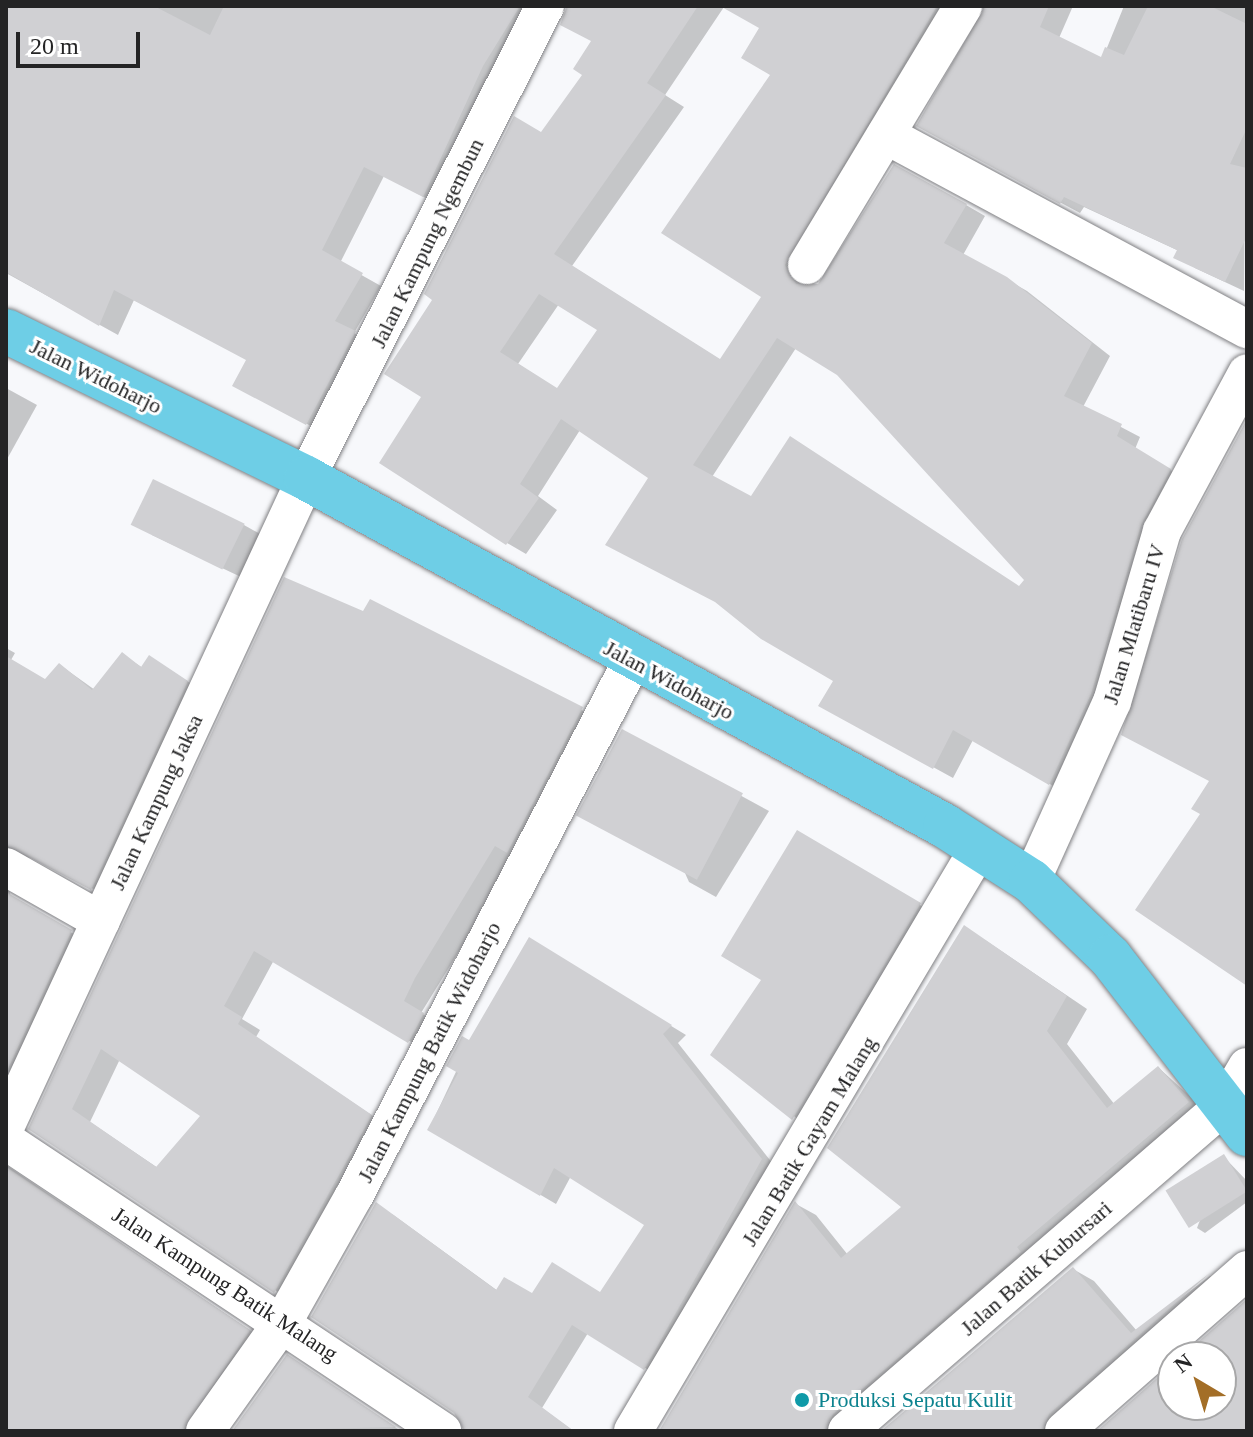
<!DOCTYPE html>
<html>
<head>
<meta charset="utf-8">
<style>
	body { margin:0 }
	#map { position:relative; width:1253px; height:1437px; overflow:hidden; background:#f7f8fb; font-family:Georgia,serif }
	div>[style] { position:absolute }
	.shadow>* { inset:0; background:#0003 }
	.building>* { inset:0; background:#d0d0d3; transform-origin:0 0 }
	.roads { filter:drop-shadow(0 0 2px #808083) drop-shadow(0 0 2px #808083) }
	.minor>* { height:38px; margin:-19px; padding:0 19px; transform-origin:19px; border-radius:19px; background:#fff }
	.trunk>* { height:44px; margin:-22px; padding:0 22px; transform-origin:22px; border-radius:22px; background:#6ecee6 }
	.dots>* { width:22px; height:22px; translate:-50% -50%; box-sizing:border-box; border:4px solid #fff; border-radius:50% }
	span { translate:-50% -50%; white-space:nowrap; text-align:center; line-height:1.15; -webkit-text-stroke:6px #fff; paint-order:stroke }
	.street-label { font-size:22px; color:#242425 }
	.culture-label { font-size:22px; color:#0d838f }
	.left { translate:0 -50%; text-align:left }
	.frame { position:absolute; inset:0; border:8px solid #242425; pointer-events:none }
	.north { position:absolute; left:1157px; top:1341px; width:80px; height:80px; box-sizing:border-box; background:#fff; border:2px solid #a7a7a8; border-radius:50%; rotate:322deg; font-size:22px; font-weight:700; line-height:32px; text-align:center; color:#242425 }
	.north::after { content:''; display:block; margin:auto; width:28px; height:36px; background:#a36e27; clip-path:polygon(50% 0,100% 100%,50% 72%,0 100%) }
	.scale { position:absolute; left:16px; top:32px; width:124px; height:36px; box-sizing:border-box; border:4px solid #242425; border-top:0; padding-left:10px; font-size:24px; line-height:28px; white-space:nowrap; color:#242425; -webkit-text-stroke:6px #fff; paint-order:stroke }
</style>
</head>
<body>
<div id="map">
	<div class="shadow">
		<i style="clip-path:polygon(6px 6px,546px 6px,443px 207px,384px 176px,340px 263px,381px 286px,354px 333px,374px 344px,326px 434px,254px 396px,248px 360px,134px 300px,118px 335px,6px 273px)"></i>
		<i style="clip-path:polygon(evenodd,568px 6px,963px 6px,804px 278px,819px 286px,966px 205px,985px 216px,963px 255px,1027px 291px,1110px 356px,1083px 407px,1140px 437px,1135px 449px,1189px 481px,1069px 795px,973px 740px,953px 778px,840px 716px,836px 680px,650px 477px,580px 430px,538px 496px,557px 510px,526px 554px,507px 543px,424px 397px,542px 135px,585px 74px,593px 41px,568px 6px,724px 7px,761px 27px,773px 75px,764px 297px,722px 361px,572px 266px,684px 107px,665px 95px,724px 7px,568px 6px,559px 304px,599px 330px,558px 390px,518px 364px,559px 304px,568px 6px,796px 348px,838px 373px,1027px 580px,1020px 587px,752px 498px,712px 477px,796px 348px)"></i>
		<i style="clip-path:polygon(984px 6px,1073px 6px,1059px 38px,1102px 60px,1124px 6px,1247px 6px,1244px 291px,1195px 268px,1179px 251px,1084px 207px,1080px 213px,938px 137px)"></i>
		<i style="clip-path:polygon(6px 388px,37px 405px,6px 461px)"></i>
		<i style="clip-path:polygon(244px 525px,262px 535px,241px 577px,152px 535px)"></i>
		<i style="clip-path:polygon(evenodd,370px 602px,601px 720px,421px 1013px,442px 1025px,428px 1052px,274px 960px,242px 1019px,260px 1030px,256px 1037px,389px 1127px,293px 1302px,31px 1129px,370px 602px,120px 1059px,203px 1115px,158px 1168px,90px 1122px,120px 1059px)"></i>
		<i style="clip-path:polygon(6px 648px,15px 653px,11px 660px,46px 681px,60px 665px,95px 690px,123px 655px,143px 668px,167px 668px,204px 692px,109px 898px,35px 856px,6px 864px)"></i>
		<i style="clip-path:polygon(622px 731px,769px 811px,716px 897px,689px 882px)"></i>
		<i style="clip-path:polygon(798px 832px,940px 917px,814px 1131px,712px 1055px,764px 979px)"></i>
		<i style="clip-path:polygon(6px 878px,11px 898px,88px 942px,6px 1119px)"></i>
		<i style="clip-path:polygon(985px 940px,1087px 1009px,1067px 1044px,1115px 1105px,1159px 1068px,1206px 1111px,852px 1431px,661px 1431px,796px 1204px,816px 1215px,848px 1255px,904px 1207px)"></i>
		<i style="clip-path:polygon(545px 949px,686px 1035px,678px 1043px,777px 1169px,660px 1377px,588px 1333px,542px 1408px,573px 1431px,502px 1431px,392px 1214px,498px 1291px,533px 1296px,601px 1294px,647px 1224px,571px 1176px,556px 1204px,429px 1129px,470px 1042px)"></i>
		<i style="clip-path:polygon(1224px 1157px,1247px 1181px,1247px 1202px,1205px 1233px,1197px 1228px)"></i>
		<i style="clip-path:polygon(6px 1165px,266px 1341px,204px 1431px,6px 1431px)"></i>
		<i style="clip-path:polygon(1073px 1269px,1094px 1281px,1137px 1331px,1210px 1276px,1229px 1287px,1069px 1431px,884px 1431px)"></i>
		<i style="clip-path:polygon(287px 1357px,304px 1367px,401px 1431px,234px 1431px)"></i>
	</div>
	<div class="building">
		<i style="clip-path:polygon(6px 6px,154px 6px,210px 35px,224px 6px,520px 6px,483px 66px,423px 197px,364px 167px,322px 250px,363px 273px,335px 321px,356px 331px,306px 425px,232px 386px,246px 360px,114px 290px,99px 326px,6px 272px)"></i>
		<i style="clip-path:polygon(evenodd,567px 6px,698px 6px,647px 83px,666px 95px,554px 254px,720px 359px,761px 297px,661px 233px,770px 75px,741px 58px,759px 28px,720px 6px,937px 6px,785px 265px,796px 284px,818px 284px,894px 164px,967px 204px,944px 243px,1007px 277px,1092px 343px,1064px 396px,1122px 424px,1117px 436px,1171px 469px,1141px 525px,1091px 694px,1049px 785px,953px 730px,933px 769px,818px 706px,833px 681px,761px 639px,715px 602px,605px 545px,648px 478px,561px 419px,520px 484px,539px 498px,506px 545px,379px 463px,421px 397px,384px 374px,432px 300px,424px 294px,514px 116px,541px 132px,582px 75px,573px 69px,591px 41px,560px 25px,567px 6px,539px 294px,597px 330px,557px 388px,500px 352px,539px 294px,567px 6px,777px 338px,837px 375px,1024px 580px,1019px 586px,790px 436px,751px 496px,693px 465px,777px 338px)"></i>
		<i style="clip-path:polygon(985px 6px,1049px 6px,1040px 27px,1101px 57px,1105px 47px,1124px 55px,1148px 6px,1210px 6px,1247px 24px,1247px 128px,1230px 164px,1247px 168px,1247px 236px,1225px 282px,1173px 258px,1177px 250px,1064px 197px,1060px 204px,916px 126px)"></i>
		<i style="clip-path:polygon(1247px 419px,1247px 986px,1135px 910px,1200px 814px,1191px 809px,1209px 781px,1121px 735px,1182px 539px)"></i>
		<i style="left:153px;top:479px;width:102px;height:51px;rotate:26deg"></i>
		<i style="clip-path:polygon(evenodd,284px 577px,363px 611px,370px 599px,583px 707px,507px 853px,495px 846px,415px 978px,404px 1001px,424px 1013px,408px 1043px,254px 951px,224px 1006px,242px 1017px,238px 1024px,372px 1115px,274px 1293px,28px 1129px,284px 577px,101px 1049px,200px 1116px,156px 1167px,72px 1109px,101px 1049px)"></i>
		<i style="clip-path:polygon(122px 652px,141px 667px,149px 655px,188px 681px,91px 890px,6px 845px,6px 656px,45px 679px,59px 663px,92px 690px)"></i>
		<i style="left:622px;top:729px;width:137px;height:98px;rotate:28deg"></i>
		<i style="clip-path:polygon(797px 830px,921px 903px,792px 1120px,710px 1055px,761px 980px,721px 956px)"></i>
		<i style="clip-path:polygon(6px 892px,72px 930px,6px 1073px)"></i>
		<i style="clip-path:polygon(964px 925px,1067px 996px,1047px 1031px,1107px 1108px,1158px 1066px,1189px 1102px,1017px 1247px,1021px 1252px,833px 1414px,826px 1431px,659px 1431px,795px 1201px,841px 1258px,901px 1207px,827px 1148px)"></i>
		<i style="clip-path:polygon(529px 937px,672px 1025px,663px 1034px,762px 1159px,644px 1370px,572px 1325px,528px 1397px,574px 1431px,464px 1431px,454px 1413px,311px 1317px,376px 1202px,496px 1290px,504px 1277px,532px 1293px,552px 1262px,600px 1292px,644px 1225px,554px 1168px,540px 1196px,427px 1130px,458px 1073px,446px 1066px,462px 1036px,469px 1040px)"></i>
		<i style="left:1224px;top:1154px;width:44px;height:69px;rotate:58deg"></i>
		<i style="clip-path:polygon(6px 1167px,250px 1330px,183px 1431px,6px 1431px)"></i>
		<i style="clip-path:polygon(1073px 1267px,1131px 1333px,1210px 1273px,1049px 1414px,1043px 1431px,881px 1431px)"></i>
		<i style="clip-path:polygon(1247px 1299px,1247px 1431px,1097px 1431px,1173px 1364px,1173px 1405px,1221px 1405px,1221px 1357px,1181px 1357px)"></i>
		<i style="clip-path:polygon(287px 1354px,396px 1427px,232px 1431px)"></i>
	</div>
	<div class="roads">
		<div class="minor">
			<i style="left:886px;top:135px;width:410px;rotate:28.3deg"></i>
			<i style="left:807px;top:265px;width:302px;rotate:-58.9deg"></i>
			<i style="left:6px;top:867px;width:109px;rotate:29.6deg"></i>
			<i style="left:1031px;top:881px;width:196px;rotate:-65.7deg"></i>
			<i style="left:1112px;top:702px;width:178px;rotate:-73.7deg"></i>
			<i style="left:1162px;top:531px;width:179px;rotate:-61.7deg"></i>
			<i style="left:6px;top:1125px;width:713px;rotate:-65.12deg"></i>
			<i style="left:306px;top:478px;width:529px;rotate:-63.14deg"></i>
			<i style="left:6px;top:1141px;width:524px;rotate:33.63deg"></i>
			<i style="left:205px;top:1431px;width:136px;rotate:-54.6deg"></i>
			<i style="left:284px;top:1320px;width:142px;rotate:-60.6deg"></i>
			<i style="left:354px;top:1196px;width:603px;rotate:-62.54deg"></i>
			<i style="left:633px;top:1431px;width:678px;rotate:-59.31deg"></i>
			<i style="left:847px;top:1431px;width:499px;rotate:-40.8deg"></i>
			<i style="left:1225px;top:1105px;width:44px;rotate:-59.9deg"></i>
			<i style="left:1064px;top:1431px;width:244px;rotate:-41.3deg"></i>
		</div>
		<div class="trunk">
			<i style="left:6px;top:331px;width:334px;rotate:26.1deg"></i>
			<i style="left:306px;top:478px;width:728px;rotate:28.57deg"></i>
			<i style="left:945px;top:826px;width:102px;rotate:32.6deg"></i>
			<i style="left:1031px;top:881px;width:110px;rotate:43.9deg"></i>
			<i style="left:1110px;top:957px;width:224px;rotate:52.3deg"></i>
		</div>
	</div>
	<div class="dots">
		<i style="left:802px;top:1400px;background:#0f9aa8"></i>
	</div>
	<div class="street-label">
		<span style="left:427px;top:243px;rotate:-64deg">Jalan Kampung Ngembun</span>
		<span style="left:96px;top:376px;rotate:26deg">Jalan Widoharjo</span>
		<span style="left:1134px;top:624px;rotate:-73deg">Jalan Mlatibaru IV</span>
		<span style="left:669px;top:680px;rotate:28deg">Jalan Widoharjo</span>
		<span style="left:156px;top:802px;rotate:-65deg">Jalan Kampung Jaksa</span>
		<span style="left:429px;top:1052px;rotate:-63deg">Jalan Kampung Batik Widoharjo</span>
		<span style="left:809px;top:1141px;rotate:-59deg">Jalan Batik Gayam Malang</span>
		<span style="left:1036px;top:1268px;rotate:-41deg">Jalan Batik Kubursari</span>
		<span style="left:225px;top:1284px;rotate:33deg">Jalan Kampung Batik Malang</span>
	</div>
	<div class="culture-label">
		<span class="left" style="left:818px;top:1400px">Produksi Sepatu Kulit</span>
	</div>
	<div class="frame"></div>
	<div class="north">N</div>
	<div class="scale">20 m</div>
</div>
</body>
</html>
